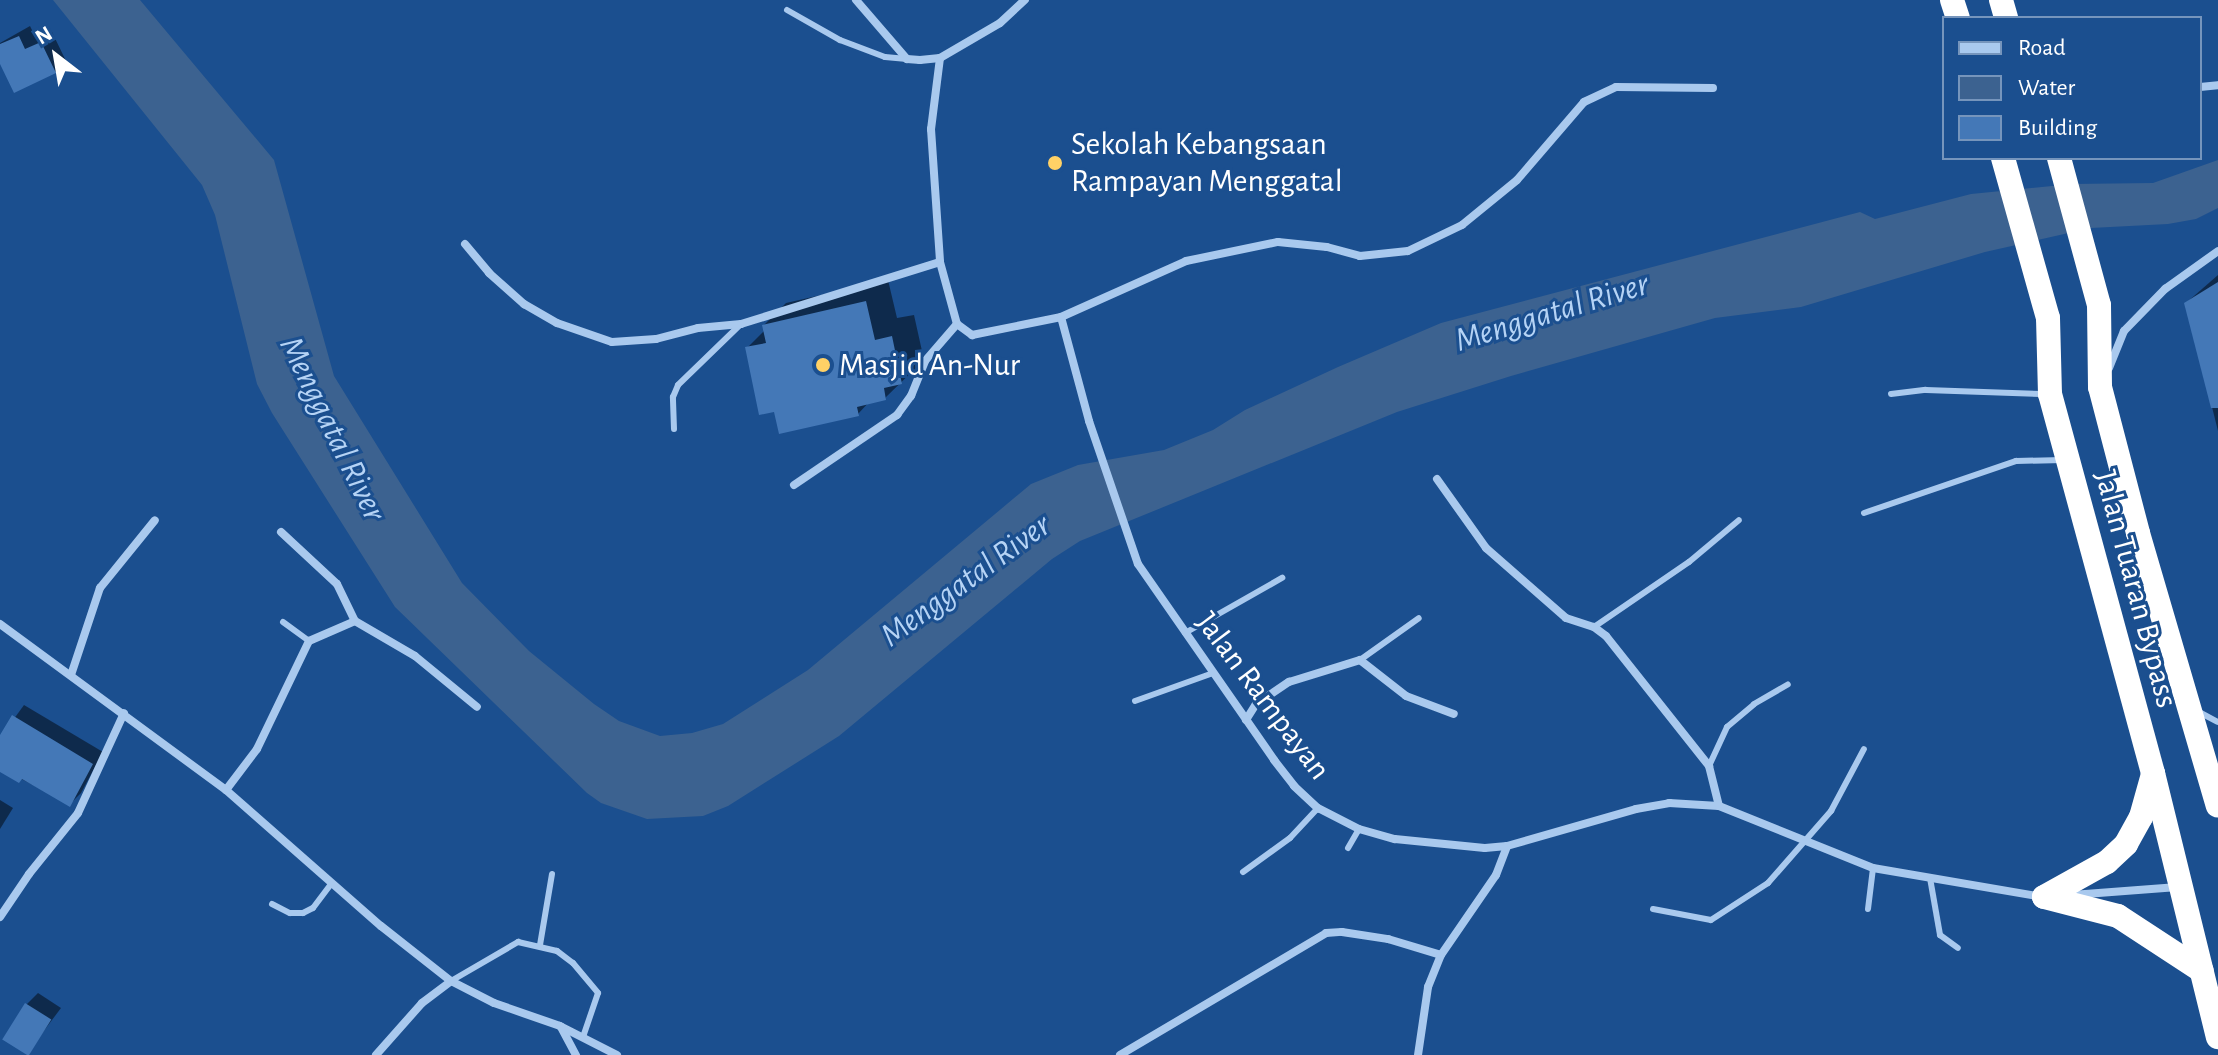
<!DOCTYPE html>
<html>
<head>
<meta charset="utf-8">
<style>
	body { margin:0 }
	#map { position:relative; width:2218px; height:1055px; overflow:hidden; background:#1b4f8f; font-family:"Alegreya Sans",sans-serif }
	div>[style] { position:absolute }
	.water>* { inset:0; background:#3c6290 }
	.shadow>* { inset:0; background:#0007 }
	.building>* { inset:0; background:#4478b7; transform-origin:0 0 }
	.lane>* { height:6px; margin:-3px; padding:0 3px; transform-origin:3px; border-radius:3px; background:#a9c9ee }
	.street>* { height:8px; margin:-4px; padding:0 4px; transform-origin:4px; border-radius:4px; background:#a9c9ee }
	.highway>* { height:24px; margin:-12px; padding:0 12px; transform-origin:12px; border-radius:12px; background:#fff }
	.dots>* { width:22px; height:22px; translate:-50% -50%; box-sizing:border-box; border:4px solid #1b4f8f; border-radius:50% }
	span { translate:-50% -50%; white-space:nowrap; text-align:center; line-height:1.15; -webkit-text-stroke:6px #1b4f8f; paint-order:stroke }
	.poi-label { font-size:32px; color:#fff }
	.left { translate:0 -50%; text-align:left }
	.street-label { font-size:32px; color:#fff }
	.water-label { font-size:34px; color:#b5d3f5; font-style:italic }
	.legend { position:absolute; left:1942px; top:16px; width:260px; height:144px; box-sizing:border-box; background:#1b4f8f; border:2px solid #7695bc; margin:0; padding:10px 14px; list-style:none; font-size:24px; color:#fff }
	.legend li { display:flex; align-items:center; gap:16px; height:40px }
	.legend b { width:40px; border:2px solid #7695bc }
	.north { position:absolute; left:16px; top:16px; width:80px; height:80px; -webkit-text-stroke:6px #1b4f8f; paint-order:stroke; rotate:329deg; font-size:22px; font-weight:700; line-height:32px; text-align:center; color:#fff }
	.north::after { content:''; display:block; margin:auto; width:28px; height:36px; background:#fff; clip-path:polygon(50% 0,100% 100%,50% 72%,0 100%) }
</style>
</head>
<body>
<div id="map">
	<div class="water">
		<i style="clip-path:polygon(53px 0,140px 0,274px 160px,334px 376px,462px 583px,529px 651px,594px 704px,619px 721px,660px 736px,692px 733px,723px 724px,808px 670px,1031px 484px,1078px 465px,1164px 450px,1213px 430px,1245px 410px,1338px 367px,1441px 323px,1860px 212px,1875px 219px,1971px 194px,2072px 184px,2153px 183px,2218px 160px,2218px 208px,2196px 219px,2168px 224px,2091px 228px,1985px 252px,1801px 307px,1715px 318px,1511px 376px,1397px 412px,1080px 541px,1052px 559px,839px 736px,728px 806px,703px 816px,647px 819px,601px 803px,587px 793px,395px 607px,272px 413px,257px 384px,215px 215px,202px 185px)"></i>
	</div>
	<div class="shadow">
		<i style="clip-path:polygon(30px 26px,37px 40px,52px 32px,66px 61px,55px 72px,0 60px,0 43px)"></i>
		<i style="clip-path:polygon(2218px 275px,2218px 431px,2186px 303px)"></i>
		<i style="clip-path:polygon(888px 280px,897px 318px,914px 315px,924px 360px,885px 398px,870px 401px,858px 414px,775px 410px,747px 348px,765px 330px,764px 325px,786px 303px)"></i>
		<i style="clip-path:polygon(24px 705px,103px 752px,81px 793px,70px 804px,0 768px,0 738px)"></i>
		<i style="clip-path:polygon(0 800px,13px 808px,0 829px)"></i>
		<i style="clip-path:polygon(38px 993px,61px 1008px,28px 1052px,27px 1004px)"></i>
	</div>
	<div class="building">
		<i style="clip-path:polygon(19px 36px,25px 49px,41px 42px,56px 73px,14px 93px,0 64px,0 44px)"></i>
		<i style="clip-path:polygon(2218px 282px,2218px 408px,2211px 408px,2184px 303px)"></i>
		<i style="clip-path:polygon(866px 301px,875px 340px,892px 336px,902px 384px,884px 388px,886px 400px,857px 407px,859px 416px,779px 434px,774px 412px,759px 415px,745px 347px,766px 343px,762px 325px)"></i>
		<i style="clip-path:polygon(12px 715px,93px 764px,70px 807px,22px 779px,19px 783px,0 772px,0 735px)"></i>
		<i style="left:25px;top:1003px;width:31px;height:43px;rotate:32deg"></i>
	</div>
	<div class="lane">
		<i style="left:787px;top:10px;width:61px;rotate:29.5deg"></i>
		<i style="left:840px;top:40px;width:48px;rotate:20.7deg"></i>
		<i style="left:885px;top:57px;width:22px;rotate:5deg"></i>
		<i style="left:1891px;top:394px;width:35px;rotate:-7deg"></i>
		<i style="left:1926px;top:390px;width:116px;rotate:2deg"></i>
		<i style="left:674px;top:429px;width:32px;rotate:-92deg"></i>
		<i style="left:673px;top:397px;width:13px;rotate:-67deg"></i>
		<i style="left:678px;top:385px;width:88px;rotate:-44.1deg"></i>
		<i style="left:1864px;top:513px;width:161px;rotate:-18.9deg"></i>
		<i style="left:2016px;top:461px;width:47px;rotate:-1.2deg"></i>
		<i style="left:283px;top:622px;width:32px;rotate:36deg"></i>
		<i style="left:1594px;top:627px;width:115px;rotate:-34.4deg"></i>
		<i style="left:1689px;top:562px;width:65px;rotate:-40deg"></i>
		<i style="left:1185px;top:633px;width:112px;rotate:-29.6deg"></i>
		<i style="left:1360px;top:660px;width:72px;rotate:-35.4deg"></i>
		<i style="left:1135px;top:701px;width:83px;rotate:-19.7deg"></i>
		<i style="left:2199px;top:712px;width:21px;rotate:28deg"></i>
		<i style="left:1709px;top:766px;width:43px;rotate:-65.2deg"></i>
		<i style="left:1727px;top:727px;width:35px;rotate:-40deg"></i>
		<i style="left:1754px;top:704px;width:39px;rotate:-30deg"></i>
		<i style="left:1348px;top:848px;width:22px;rotate:-60deg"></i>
		<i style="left:1243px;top:872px;width:58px;rotate:-35.9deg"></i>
		<i style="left:1290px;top:838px;width:41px;rotate:-47deg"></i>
		<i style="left:1930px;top:878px;width:58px;rotate:80deg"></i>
		<i style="left:1940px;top:935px;width:22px;rotate:36deg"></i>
		<i style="left:272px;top:904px;width:20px;rotate:27deg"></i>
		<i style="left:290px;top:913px;width:13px"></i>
		<i style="left:303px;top:913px;width:11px;rotate:-27deg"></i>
		<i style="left:313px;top:908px;width:30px;rotate:-53deg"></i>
		<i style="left:1653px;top:909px;width:59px;rotate:10.7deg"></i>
		<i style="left:1711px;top:920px;width:68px;rotate:-33deg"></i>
		<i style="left:1768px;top:883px;width:96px;rotate:-48.8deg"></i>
		<i style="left:1831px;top:811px;width:70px;rotate:-62deg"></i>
		<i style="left:1868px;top:909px;width:41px;rotate:-83deg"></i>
		<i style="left:540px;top:945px;width:72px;rotate:-80.4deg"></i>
		<i style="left:451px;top:981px;width:78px;rotate:-30.2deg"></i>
		<i style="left:518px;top:942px;width:40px;rotate:13deg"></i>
		<i style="left:557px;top:951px;width:20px;rotate:37deg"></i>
		<i style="left:573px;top:963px;width:39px;rotate:50deg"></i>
		<i style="left:598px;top:993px;width:46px;rotate:108.8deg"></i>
	</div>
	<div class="street">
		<i style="left:856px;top:0;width:78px;rotate:49.2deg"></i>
		<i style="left:907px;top:59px;width:13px;rotate:4deg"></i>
		<i style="left:920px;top:60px;width:20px;rotate:-6deg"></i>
		<i style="left:940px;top:58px;width:69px;rotate:-30.3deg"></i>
		<i style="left:1000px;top:23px;width:34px;rotate:-43deg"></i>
		<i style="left:940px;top:58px;width:72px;rotate:97.2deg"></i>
		<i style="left:931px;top:129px;width:133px;rotate:86.1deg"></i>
		<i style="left:940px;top:262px;width:64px;rotate:74.7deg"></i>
		<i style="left:957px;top:324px;width:19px;rotate:36deg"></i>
		<i style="left:972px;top:335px;width:91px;rotate:-11.4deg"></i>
		<i style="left:1061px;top:317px;width:137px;rotate:-24.1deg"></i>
		<i style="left:1186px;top:261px;width:94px;rotate:-11.7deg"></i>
		<i style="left:1278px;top:242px;width:49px;rotate:5.8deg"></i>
		<i style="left:1327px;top:247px;width:34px;rotate:15deg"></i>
		<i style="left:1360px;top:256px;width:48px;rotate:-5.9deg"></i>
		<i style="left:1408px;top:251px;width:60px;rotate:-25.7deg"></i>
		<i style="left:1462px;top:225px;width:71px;rotate:-39.3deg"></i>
		<i style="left:1517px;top:180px;width:103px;rotate:-49.3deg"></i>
		<i style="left:1584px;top:102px;width:35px;rotate:-25deg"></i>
		<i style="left:1616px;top:87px;width:97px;rotate:0.6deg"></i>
		<i style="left:2200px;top:87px;width:18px;rotate:-6deg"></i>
		<i style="left:465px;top:244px;width:38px;rotate:50deg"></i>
		<i style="left:489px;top:273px;width:47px;rotate:41.5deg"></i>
		<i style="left:524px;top:304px;width:38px;rotate:30deg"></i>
		<i style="left:557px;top:323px;width:58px;rotate:19.1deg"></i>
		<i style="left:612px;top:342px;width:44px;rotate:-3.9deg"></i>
		<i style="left:656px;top:339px;width:43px;rotate:-14.7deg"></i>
		<i style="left:698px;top:328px;width:43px;rotate:-5.3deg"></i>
		<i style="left:741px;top:324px;width:208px;rotate:-17.3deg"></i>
		<i style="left:1061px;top:317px;width:108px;rotate:74.9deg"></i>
		<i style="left:1089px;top:421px;width:151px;rotate:71.1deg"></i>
		<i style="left:1138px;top:564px;width:239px;rotate:55.2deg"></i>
		<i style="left:1274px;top:760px;width:33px;rotate:52deg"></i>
		<i style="left:1294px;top:786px;width:33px;rotate:43deg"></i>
		<i style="left:1318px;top:808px;width:46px;rotate:27.1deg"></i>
		<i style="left:1359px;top:829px;width:37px;rotate:16deg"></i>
		<i style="left:1395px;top:839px;width:90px;rotate:5.7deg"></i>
		<i style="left:1485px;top:848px;width:22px;rotate:-5deg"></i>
		<i style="left:1507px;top:846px;width:134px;rotate:-16deg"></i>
		<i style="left:1636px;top:809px;width:34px;rotate:-10deg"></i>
		<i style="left:1669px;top:803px;width:50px;rotate:3.4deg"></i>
		<i style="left:1719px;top:806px;width:166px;rotate:21.9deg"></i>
		<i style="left:1873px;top:868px;width:171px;rotate:9.7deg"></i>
		<i style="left:2109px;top:368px;width:40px;rotate:-68deg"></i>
		<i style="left:2124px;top:331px;width:59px;rotate:-45.7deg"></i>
		<i style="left:2165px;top:289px;width:65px;rotate:-35.6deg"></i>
		<i style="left:1437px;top:479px;width:85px;rotate:54.6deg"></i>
		<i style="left:1486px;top:548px;width:106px;rotate:41.2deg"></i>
		<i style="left:1566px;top:618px;width:29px;rotate:18deg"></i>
		<i style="left:1594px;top:627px;width:15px;rotate:37deg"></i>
		<i style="left:1606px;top:636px;width:166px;rotate:51.6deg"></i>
		<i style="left:1709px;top:766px;width:41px;rotate:76deg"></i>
		<i style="left:794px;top:485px;width:125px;rotate:-34.2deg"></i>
		<i style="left:897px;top:415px;width:24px;rotate:-54deg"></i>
		<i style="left:911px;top:396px;width:38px;rotate:-68deg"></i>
		<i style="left:925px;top:361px;width:49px;rotate:-49.1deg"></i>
		<i style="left:281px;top:532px;width:76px;rotate:42.9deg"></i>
		<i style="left:337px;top:584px;width:41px;rotate:64.1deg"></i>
		<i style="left:0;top:624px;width:280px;rotate:36.3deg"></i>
		<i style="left:226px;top:790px;width:206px;rotate:41.3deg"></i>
		<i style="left:381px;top:926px;width:89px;rotate:38.2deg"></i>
		<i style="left:451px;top:981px;width:48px;rotate:27.1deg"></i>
		<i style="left:494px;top:1003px;width:70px;rotate:19.2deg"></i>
		<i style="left:560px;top:1026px;width:64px;rotate:27deg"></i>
		<i style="left:71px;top:675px;width:92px;rotate:-71.6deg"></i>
		<i style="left:100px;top:588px;width:87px;rotate:-51deg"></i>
		<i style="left:1246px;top:720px;width:19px;rotate:-58deg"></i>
		<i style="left:1256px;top:704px;width:40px;rotate:-34deg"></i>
		<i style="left:1289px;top:682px;width:74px;rotate:-17.2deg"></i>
		<i style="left:1360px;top:660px;width:58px;rotate:38deg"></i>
		<i style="left:1406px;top:696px;width:51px;rotate:20.6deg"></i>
		<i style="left:226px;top:790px;width:51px;rotate:-52.9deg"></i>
		<i style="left:257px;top:749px;width:120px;rotate:-64.3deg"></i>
		<i style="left:309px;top:641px;width:50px;rotate:-23.5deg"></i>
		<i style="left:355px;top:621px;width:69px;rotate:30.3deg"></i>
		<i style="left:415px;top:656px;width:80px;rotate:39.4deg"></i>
		<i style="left:2072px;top:895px;width:106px;rotate:-4.3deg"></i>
		<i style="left:0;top:917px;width:52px;rotate:-56deg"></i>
		<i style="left:29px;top:874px;width:78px;rotate:-51.2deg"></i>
		<i style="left:78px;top:813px;width:110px;rotate:-65.3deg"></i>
		<i style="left:561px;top:1027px;width:32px;rotate:62deg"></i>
		<i style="left:376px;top:1055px;width:69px;rotate:-48.5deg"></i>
		<i style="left:422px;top:1003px;width:36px;rotate:-37deg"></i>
		<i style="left:1120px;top:1055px;width:239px;rotate:-30.6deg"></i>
		<i style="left:1326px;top:933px;width:16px;rotate:-4deg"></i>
		<i style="left:1342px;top:932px;width:47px;rotate:8.7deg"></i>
		<i style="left:1388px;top:939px;width:55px;rotate:16.8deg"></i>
		<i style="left:1418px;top:1055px;width:69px;rotate:-81.6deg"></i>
		<i style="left:1428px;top:987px;width:35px;rotate:-68deg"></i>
		<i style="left:1441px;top:955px;width:97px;rotate:-55.5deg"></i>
		<i style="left:1496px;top:875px;width:31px;rotate:-69deg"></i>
	</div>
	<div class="highway">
		<i style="left:1952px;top:0;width:19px;rotate:72deg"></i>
		<i style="left:2001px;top:0;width:19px;rotate:74deg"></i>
		<i style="left:2003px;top:158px;width:166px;rotate:74.3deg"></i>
		<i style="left:2048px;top:318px;width:76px;rotate:88.5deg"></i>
		<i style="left:2050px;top:394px;width:393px;rotate:74.8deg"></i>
		<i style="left:2153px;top:773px;width:272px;rotate:76.2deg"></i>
		<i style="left:2059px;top:158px;width:152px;rotate:74.8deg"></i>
		<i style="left:2099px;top:305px;width:82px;rotate:89.3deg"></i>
		<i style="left:2100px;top:387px;width:151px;rotate:75.4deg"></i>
		<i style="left:2138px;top:533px;width:284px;rotate:73.7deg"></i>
		<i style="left:2044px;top:897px;width:76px;rotate:14.4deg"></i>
		<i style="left:2118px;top:916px;width:100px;rotate:33.2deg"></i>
		<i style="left:2044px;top:897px;width:72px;rotate:-29.1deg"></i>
		<i style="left:2107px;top:862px;width:26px;rotate:-43deg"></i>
		<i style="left:2126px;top:844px;width:31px;rotate:-61deg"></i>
		<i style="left:2141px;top:817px;width:45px;rotate:-74.4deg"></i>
	</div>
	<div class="dots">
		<i style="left:1055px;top:163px;background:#ffd166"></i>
		<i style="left:823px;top:365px;background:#ffd166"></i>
	</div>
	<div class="poi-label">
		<span class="left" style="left:1071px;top:163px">Sekolah Kebangsaan<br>Rampayan Menggatal</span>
		<span class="left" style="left:839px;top:365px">Masjid An-Nur</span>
	</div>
	<div class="street-label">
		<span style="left:2136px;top:589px;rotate:75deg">Jalan Tuaran Bypass</span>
		<span style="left:1263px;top:696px;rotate:53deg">Jalan Rampayan</span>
	</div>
	<div class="water-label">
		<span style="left:1552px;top:313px;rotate:-17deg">Menggatal River</span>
		<span style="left:332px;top:429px;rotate:64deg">Menggatal River</span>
		<span style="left:966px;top:581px;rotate:-36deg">Menggatal River</span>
	</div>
	<ul class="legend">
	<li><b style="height:10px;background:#a9c9ee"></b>Road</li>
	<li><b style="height:22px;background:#3c6290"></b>Water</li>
	<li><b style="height:22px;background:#4478b7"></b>Building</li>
	</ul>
	<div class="north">N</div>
</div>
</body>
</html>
